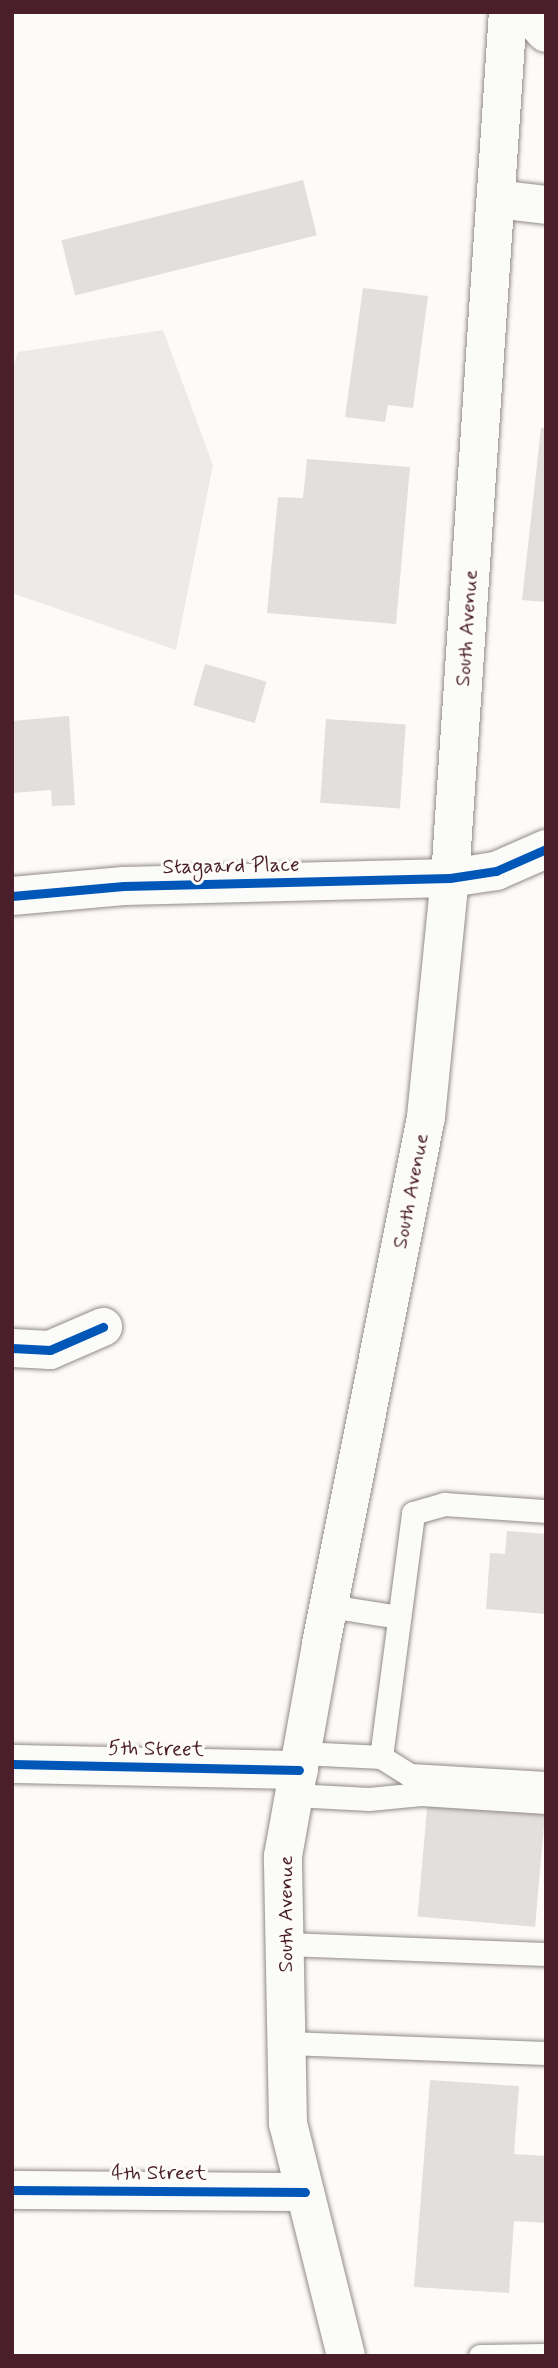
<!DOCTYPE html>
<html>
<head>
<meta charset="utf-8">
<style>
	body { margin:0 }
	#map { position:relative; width:558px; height:2368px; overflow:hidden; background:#fcfbf8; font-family:Mynerve,sans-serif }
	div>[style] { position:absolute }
	.green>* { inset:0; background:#eeeae8 }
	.building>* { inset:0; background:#e2dfde; transform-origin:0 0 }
	.roads { filter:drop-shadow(0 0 2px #928a8b) drop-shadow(0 0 2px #928a8b) }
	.lane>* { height:23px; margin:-11.5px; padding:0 11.5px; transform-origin:11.5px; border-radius:11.5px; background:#fbfbf9 }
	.street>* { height:38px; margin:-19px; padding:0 19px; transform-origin:19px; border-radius:19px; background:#fbfbf9 }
	.secondary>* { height:38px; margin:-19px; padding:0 19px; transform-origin:19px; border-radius:19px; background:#fbfbf9 }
	.cycleway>* { height:9px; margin:-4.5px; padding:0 4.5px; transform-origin:4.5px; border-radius:4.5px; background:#0057b8 }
	span { translate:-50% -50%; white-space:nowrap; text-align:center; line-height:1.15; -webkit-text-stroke:6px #fdfcf7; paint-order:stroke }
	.street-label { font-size:21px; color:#4a1f2b }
	.frame { position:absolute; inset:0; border:14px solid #4a1f2b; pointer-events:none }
</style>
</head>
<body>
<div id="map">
	<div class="green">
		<i style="clip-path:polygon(163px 330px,213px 465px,176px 650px,12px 593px,12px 370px,18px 352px)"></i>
	</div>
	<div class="building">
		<i style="left:303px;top:180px;width:57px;height:249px;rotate:76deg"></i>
		<i style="clip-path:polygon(363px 288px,428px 296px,413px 408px,388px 405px,385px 422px,345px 417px)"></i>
		<i style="clip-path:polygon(541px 428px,546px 428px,546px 602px,522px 600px)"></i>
		<i style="clip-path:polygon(307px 459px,410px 467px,396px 624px,267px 613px,278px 497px,303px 498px)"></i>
		<i style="left:205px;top:664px;width:64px;height:43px;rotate:16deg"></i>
		<i style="clip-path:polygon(69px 716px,75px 805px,52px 806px,51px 790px,12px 793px,12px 721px)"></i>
		<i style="left:326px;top:719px;width:80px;height:84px;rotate:4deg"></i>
		<i style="clip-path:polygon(507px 1531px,546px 1534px,546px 1614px,486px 1609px,490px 1553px,505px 1554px)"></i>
		<i style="left:428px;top:1797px;width:118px;height:120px;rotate:5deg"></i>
		<i style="clip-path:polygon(430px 2080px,519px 2086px,514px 2154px,546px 2156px,546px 2223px,514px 2221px,509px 2293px,414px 2287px)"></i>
	</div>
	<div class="roads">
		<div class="lane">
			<i style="left:329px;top:1606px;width:71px;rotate:8.9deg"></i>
			<i style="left:302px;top:1753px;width:79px;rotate:2.9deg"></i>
			<i style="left:381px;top:1757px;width:246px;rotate:-82.5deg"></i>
			<i style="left:413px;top:1513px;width:33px;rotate:-16deg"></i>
			<i style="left:445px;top:1504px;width:101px;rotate:4deg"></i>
			<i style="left:381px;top:1757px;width:34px;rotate:32deg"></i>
			<i style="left:410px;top:1775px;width:136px;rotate:3.4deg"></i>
			<i style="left:294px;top:1795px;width:75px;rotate:3.1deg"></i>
			<i style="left:369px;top:1799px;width:52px;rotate:-5.5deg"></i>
			<i style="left:421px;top:1794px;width:125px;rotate:3.7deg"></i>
			<i style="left:285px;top:1944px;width:261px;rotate:2.2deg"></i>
			<i style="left:287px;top:2043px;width:259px;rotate:2.2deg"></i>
			<i style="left:480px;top:2356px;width:66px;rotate:-0.9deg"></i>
		</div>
		<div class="street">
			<i style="left:527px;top:12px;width:28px;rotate:48deg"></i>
			<i style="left:496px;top:199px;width:50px;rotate:6.8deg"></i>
			<i style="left:12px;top:896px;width:112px;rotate:-5.1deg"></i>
			<i style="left:124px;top:886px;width:326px;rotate:-1.4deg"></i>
			<i style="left:450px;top:878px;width:47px;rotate:-8.7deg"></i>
			<i style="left:496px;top:871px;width:55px;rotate:-23.7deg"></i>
			<i style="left:12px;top:1348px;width:38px;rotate:3deg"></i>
			<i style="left:50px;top:1350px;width:58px;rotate:-23.5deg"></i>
			<i style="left:12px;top:1764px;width:287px;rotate:1.2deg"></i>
			<i style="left:12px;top:2190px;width:293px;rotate:0.4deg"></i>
		</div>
		<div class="secondary">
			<i style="left:346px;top:2356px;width:239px;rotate:-104deg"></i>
			<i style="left:288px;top:2124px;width:268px;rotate:-91.1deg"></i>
			<i style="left:283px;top:1856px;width:215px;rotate:-79.8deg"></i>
			<i style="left:321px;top:1644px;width:537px;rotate:-78.73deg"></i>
			<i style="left:426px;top:1117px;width:240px;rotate:-84.3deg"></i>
			<i style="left:450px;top:878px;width:868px;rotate:-86.17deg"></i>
		</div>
	</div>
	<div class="cycleway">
		<i style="left:12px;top:896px;width:112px;rotate:-5.1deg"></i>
		<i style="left:124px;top:886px;width:326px;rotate:-1.4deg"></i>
		<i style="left:450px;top:878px;width:47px;rotate:-8.7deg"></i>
		<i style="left:496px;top:871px;width:55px;rotate:-23.7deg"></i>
		<i style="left:12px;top:1348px;width:38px;rotate:3deg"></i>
		<i style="left:50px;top:1350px;width:58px;rotate:-23.5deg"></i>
		<i style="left:12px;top:1764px;width:287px;rotate:1.2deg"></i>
		<i style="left:12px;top:2190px;width:293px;rotate:0.4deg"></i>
	</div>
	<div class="street-label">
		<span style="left:467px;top:628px;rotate:-86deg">South Avenue</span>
		<span style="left:231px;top:866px;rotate:-1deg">Stagaard Place</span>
		<span style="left:411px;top:1191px;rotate:-79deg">South Avenue</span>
		<span style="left:156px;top:1749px;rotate:1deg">5th Street</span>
		<span style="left:286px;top:1914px;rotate:-90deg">South Avenue</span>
		<span style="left:159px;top:2173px">4th Street</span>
	</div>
	<div class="frame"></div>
</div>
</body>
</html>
